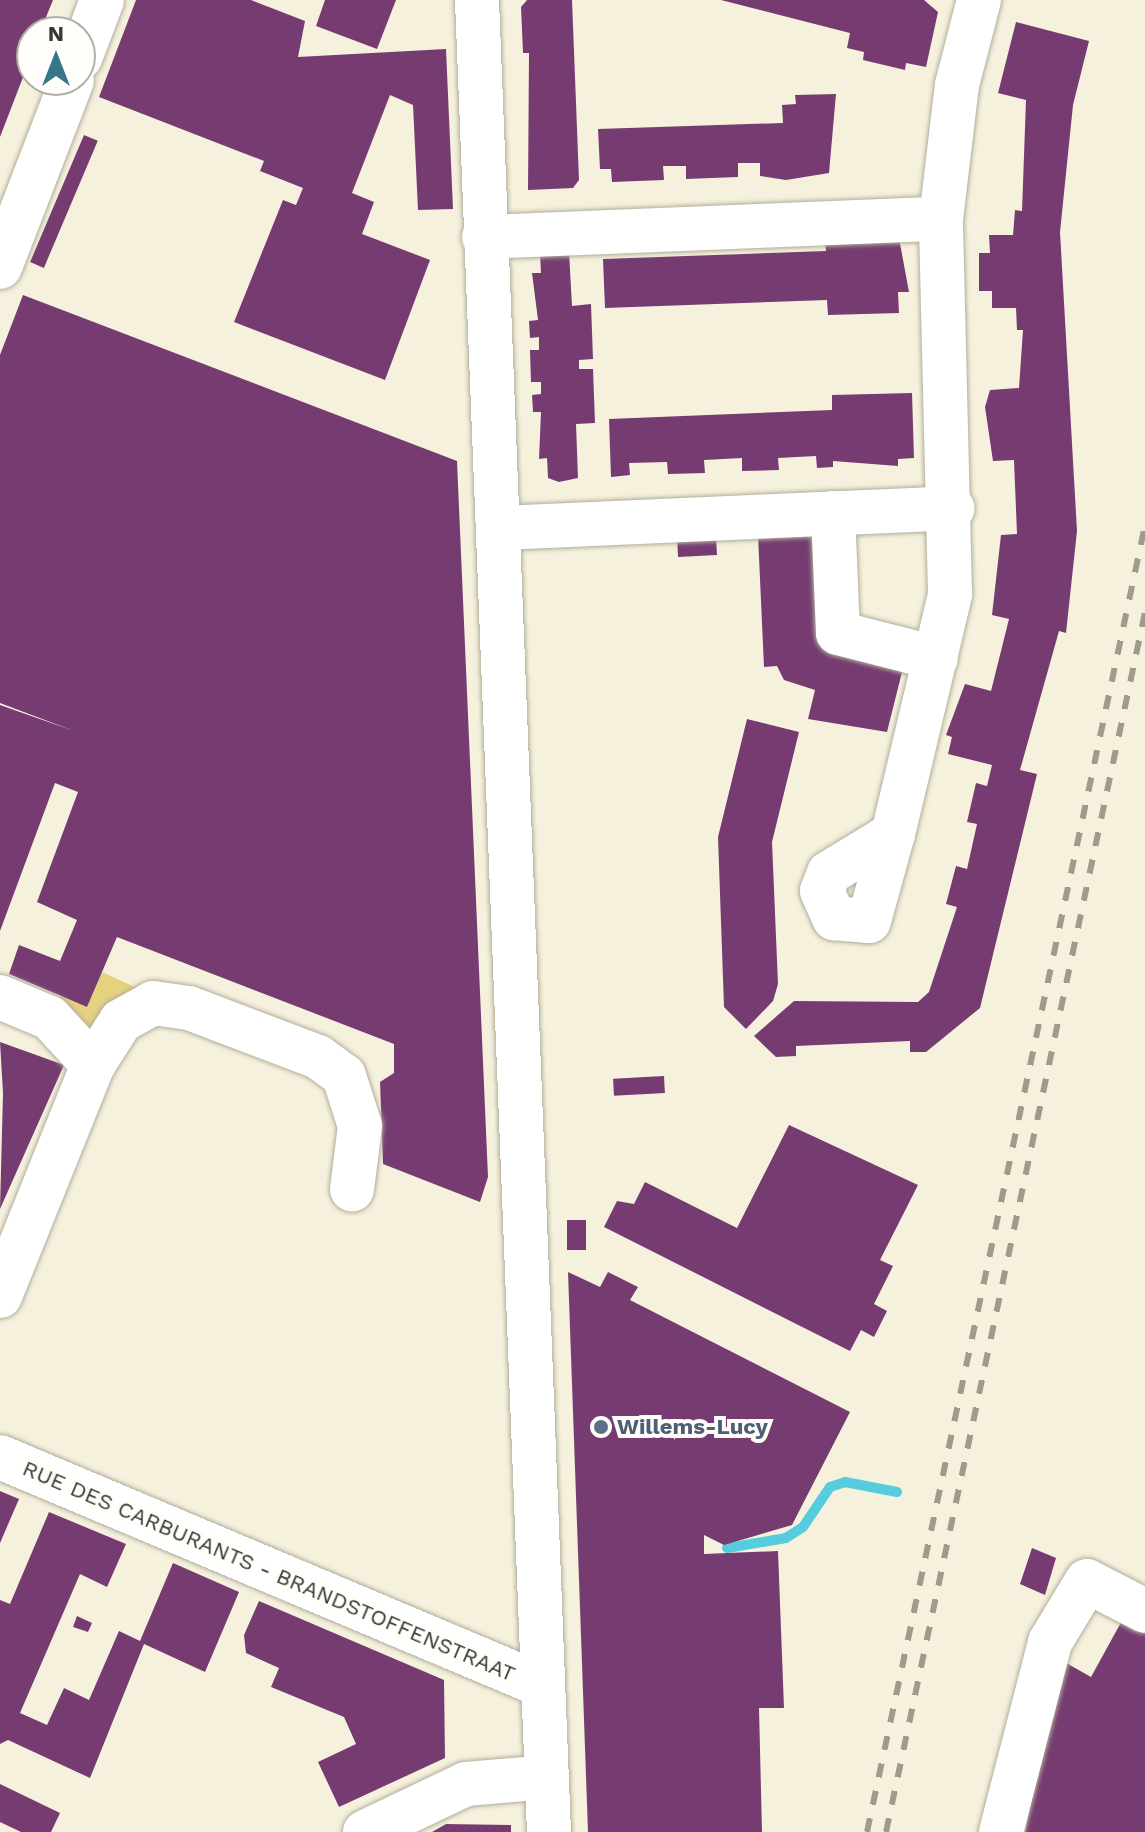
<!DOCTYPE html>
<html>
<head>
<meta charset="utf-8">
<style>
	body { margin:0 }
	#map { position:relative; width:1145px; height:1832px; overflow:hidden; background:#f5f1dd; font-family:"Work Sans",sans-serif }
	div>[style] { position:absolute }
	.green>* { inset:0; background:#e5d27f }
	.stream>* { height:10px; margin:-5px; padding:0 5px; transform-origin:5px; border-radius:5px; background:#56cddf }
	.building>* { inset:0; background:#763c71; transform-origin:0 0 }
	.roads { filter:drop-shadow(0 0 2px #b2ae9c) drop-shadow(0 0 2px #b2ae9c) }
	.minor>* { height:44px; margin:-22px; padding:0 22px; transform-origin:22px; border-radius:22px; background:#fff }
	.major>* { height:44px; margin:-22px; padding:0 22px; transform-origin:22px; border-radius:22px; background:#fff }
	.rail>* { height:6px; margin-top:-3px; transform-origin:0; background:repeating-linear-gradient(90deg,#9e9b8d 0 14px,transparent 0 28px) }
	.dots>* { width:22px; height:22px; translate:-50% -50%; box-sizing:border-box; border:4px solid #fffefa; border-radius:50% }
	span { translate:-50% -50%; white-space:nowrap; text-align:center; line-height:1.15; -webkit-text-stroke:8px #fffefa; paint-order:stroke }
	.service-label { font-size:22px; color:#4e5e75; font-weight:700 }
	.left { translate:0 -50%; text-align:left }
	.street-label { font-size:22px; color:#3a3931 }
	.north { position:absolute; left:16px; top:16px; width:80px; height:80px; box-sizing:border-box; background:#fffefa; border:2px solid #b0afaa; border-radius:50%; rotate:0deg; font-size:22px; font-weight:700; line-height:32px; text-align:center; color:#3a3931 }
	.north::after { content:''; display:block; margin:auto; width:28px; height:36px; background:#357689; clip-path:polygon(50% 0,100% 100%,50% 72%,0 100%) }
</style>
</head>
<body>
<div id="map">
	<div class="green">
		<i style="clip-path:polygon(102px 972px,139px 989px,99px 1036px,60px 1012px,60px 996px,87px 1007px)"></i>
	</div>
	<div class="stream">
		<i style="left:727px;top:1548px;width:60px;rotate:-9.6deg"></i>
		<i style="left:786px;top:1538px;width:20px;rotate:-33deg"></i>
		<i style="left:803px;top:1527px;width:48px;rotate:-56deg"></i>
		<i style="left:830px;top:1487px;width:16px;rotate:-18deg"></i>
		<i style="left:845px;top:1482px;width:53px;rotate:10.9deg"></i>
	</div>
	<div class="building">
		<i style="clip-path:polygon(0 0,53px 0,40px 32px,32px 32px,32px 54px,0 137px)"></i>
		<i style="clip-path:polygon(136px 0,251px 0,305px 21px,298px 57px,446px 49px,453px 209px,418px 210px,413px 105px,390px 95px,352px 193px,374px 202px,362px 234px,430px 260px,385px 380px,234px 322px,283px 200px,296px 205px,303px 188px,260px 171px,264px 161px,99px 97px)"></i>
		<i style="clip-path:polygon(325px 0,396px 0,377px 49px,316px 26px)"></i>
		<i style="clip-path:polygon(527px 0,572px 0,579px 180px,573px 188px,528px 190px,529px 53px,523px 53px,521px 7px)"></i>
		<i style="clip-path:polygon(721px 0,924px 0,938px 12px,926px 67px,906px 63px,905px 70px,863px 60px,864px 52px,847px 48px,850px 33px)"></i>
		<i style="clip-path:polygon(1016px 22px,1089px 41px,1073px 105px,1060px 232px,1077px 531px,1066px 633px,1059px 631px,1020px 770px,1037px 774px,980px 1008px,926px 1052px,910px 1052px,910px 1041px,796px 1046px,796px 1056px,776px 1057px,754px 1036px,794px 1001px,918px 1002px,929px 992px,957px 907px,946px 904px,956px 866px,967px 869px,977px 824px,967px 822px,976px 783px,987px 786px,992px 765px,948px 754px,952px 737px,946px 735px,965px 684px,991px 691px,1009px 619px,992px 615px,1001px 535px,1017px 534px,1014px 460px,993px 461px,985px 407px,990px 390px,1019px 388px,1023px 330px,1017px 330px,1016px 308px,992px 308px,992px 291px,979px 291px,979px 253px,990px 253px,989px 235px,1013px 235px,1015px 210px,1022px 211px,1026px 100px,998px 93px)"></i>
		<i style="clip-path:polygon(836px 94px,829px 173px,786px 180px,760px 176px,760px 163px,738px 163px,738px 177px,686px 179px,686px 166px,663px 166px,664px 180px,612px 182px,611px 169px,600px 169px,598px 129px,783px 123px,782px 105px,796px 104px,795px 95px)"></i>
		<i style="left:84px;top:135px;width:15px;height:138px;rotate:23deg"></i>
		<i style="clip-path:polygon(899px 238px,909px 292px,898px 292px,899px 313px,828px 315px,827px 300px,605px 308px,603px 259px,826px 251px,825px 241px)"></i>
		<i style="clip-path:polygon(569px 252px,572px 306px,591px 304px,593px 359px,579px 360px,579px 369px,593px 369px,595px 423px,576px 424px,578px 478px,559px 482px,548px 478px,547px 458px,539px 459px,541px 412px,533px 412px,532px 395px,541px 394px,541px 382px,531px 382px,530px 350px,539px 350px,539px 337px,530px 338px,529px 321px,538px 320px,532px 273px,541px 273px,540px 253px)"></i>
		<i style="clip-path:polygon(23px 295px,457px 461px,488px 1177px,480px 1202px,383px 1164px,380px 1082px,394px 1073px,394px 1044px,117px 937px,87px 1007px,9px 974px,19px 945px,60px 961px,77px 920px,37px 902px,78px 792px,55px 783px,0 931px,0 705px,74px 731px,0 703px,0 355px)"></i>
		<i style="clip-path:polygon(912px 393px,914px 458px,898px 459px,898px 466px,833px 461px,833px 467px,817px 468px,816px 456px,778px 458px,779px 470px,742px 471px,742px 458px,704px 460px,705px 473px,668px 474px,667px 462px,629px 463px,630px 475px,611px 477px,609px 419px,832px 410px,832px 395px)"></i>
		<i style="clip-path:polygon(815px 533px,824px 650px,903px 668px,887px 732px,808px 719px,815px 690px,784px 680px,777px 666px,764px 667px,758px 535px)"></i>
		<i style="left:716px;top:536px;width:19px;height:39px;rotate:87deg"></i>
		<i style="clip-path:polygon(747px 719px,799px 732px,772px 842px,778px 984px,773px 1001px,746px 1029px,724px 1007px,718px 837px)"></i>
		<i style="clip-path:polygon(0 1042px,64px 1065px,0 1209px,3px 1093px)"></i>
		<i style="left:664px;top:1076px;width:17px;height:51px;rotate:87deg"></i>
		<i style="clip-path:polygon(789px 1125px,918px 1185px,880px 1260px,893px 1266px,874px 1304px,887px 1311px,874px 1337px,861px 1330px,850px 1351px,604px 1227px,617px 1201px,634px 1204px,645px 1182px,737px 1228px)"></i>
		<i style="left:567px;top:1220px;width:19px;height:30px"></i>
		<i style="clip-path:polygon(568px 1272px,600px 1287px,608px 1272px,638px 1287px,630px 1300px,850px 1412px,792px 1525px,724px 1545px,704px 1535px,704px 1554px,778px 1551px,784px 1708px,759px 1708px,762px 1832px,588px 1832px)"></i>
		<i style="clip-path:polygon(0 1491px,19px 1499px,0 1543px)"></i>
		<i style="clip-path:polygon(49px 1512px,126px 1544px,107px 1587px,80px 1574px,20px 1713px,47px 1725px,64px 1688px,89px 1700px,119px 1631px,140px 1641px,173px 1563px,239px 1592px,205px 1672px,144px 1644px,90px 1778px,8px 1740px,0 1744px,0 1600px,10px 1604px)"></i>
		<i style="clip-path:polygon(1032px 1548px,1056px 1558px,1045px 1595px,1020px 1584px)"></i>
		<i style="clip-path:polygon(259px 1601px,444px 1680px,445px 1758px,339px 1807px,318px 1762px,356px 1744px,344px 1717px,271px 1687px,279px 1668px,246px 1653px,244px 1635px)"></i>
		<i style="clip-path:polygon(77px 1616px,92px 1623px,88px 1632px,73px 1627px)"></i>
		<i style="clip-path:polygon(1124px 1617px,1145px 1628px,1145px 1832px,1025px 1832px,1061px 1660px,1091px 1677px)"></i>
		<i style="clip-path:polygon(0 1784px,60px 1813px,51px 1832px,21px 1832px,0 1822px)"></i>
		<i style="clip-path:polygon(446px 1824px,511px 1825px,511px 1832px,432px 1832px)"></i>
	</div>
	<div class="roads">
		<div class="minor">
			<i style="left:477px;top:0;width:1833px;rotate:87.75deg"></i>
			<i style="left:484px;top:237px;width:457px;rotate:-2.3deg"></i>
			<i style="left:833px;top:513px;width:120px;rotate:87.6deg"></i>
			<i style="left:838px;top:633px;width:101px;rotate:14.3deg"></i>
			<i style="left:500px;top:528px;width:453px;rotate:-2.5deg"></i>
			<i style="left:893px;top:834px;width:75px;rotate:148.6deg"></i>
			<i style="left:829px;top:873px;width:19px;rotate:111deg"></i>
			<i style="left:822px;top:891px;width:30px;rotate:66deg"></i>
			<i style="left:834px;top:918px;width:35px;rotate:5deg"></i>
			<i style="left:869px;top:921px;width:90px;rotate:-74.6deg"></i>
			<i style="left:893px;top:834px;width:247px;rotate:-76.6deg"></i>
			<i style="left:950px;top:594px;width:375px;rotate:-91.4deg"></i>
			<i style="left:941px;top:219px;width:135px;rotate:-83.2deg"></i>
			<i style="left:957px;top:85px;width:88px;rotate:-75.5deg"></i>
			<i style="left:0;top:997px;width:54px;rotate:22.8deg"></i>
			<i style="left:50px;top:1018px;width:64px;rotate:47.5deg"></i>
			<i style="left:0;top:1296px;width:249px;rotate:-68.1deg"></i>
			<i style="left:93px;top:1065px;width:52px;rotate:-57.5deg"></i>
			<i style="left:121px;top:1021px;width:37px;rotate:-29deg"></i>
			<i style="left:153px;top:1003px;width:36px;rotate:8deg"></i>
			<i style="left:189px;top:1008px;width:138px;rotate:20.8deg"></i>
			<i style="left:318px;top:1057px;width:32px;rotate:36deg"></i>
			<i style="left:344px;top:1076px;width:52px;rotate:72.3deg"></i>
			<i style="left:360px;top:1126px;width:64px;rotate:97.2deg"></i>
			<i style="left:0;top:1457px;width:585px;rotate:22.84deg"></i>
			<i style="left:365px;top:1832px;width:112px;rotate:-25.4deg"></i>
			<i style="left:466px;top:1784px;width:81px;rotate:-4.9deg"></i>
			<i style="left:1001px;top:1832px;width:196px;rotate:-75.5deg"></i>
			<i style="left:1050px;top:1642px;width:71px;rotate:-58.8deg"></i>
			<i style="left:1087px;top:1581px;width:65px;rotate:27.3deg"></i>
		</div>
		<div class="major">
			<i style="left:80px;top:58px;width:62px;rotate:-69.2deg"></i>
			<i style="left:0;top:267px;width:200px;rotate:-68.9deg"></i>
		</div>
	</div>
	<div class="rail">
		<i style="left:867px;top:1832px;width:1336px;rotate:-77.99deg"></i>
		<i style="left:886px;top:1832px;width:1247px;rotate:-78.01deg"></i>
	</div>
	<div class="dots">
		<i style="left:601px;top:1427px;background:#5c6f8a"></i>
	</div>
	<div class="service-label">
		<span class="left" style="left:617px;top:1427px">Willems-Lucy</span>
	</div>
	<div class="street-label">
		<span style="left:269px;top:1571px;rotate:23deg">RUE DES CARBURANTS - BRANDSTOFFENSTRAAT</span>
	</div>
	<div class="north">N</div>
</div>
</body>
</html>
